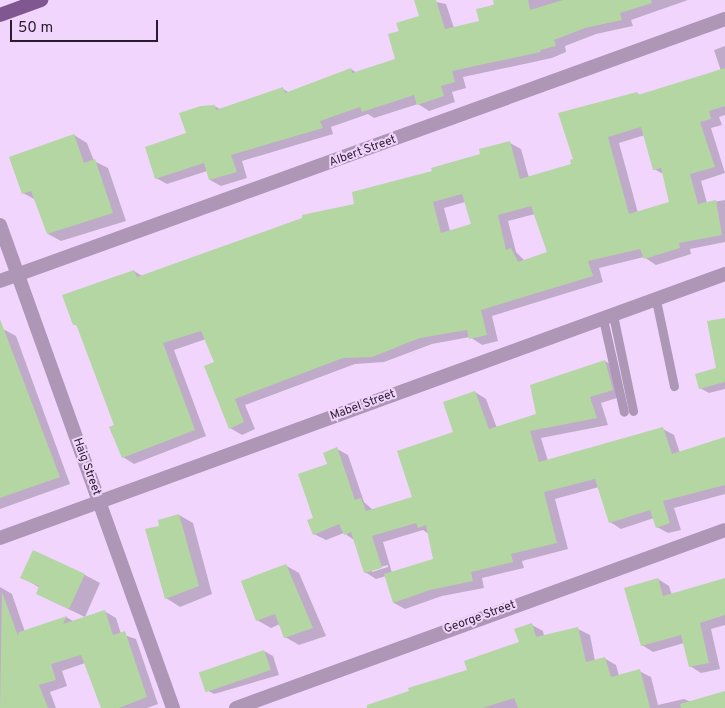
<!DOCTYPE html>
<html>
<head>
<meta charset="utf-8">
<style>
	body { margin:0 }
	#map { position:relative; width:725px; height:708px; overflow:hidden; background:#f1d5fd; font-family:Overpass,sans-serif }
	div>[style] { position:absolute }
	.shadow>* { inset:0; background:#0003 }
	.building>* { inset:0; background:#b3d6a3; transform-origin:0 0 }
	.service>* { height:9px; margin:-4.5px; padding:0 4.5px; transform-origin:4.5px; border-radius:4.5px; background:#ae96b7 }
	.minor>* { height:14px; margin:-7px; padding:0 7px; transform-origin:7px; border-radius:7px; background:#ae96b7 }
	.primary>* { height:14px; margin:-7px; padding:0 7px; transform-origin:7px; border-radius:7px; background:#815792 }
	span { translate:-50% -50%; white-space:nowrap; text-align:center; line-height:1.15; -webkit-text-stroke:4px #f1d5fd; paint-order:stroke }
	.street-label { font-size:12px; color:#291c2e }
	.scale { position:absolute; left:10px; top:20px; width:148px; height:22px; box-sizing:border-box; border:2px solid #291c2e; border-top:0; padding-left:6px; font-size:15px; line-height:18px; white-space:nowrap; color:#291c2e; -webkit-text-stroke:4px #f1d5fd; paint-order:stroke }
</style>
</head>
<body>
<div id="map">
	<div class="shadow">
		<i style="clip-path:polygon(426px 0,446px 4px,454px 28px,480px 22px,478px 10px,508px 0,688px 0,631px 20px,633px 26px,596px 34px,565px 46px,566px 52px,552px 58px,463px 77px,466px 88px,452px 92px,455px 102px,429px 111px,418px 104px,374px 118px,368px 114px,331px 127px,333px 134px,242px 161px,247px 178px,221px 186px,210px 180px,207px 171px,167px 184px,156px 178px,188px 134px,214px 106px,220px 109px,283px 89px,290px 93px,351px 69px,357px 73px,397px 60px,400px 32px,421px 17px)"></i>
		<i style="clip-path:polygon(evenodd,725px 46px,725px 115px,719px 117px,722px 125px,711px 128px,725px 173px,701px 181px,707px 203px,725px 200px,725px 242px,690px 249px,691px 254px,656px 265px,644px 257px,599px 268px,603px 282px,492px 316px,498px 341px,482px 345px,470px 337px,432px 344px,384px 362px,355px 364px,245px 405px,255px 429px,242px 435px,230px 428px,216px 362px,206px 339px,174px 350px,206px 436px,134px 464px,123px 457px,115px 426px,79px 327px,74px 324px,134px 271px,142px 276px,356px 205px,510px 143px,521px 149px,529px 178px,573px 164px,637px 93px,641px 96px,721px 71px,714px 50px,725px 46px,645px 135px,654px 169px,665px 175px,671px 202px,638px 213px,619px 143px,645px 135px,725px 46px,465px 202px,472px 224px,450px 231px,444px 208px,465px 202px,725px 46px,535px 214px,548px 253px,525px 261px,516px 252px,508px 221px,535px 214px)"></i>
		<i style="clip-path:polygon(74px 135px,87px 143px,94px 161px,108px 168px,126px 221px,61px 241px,48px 234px,36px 200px,23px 193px)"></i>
		<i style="clip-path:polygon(725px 319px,725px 389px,709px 393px,700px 388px,717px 369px)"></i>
		<i style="clip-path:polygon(5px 330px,16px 336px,70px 484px,0 509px,0 332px)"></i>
		<i style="clip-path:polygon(evenodd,605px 361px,617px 368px,623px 396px,601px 403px,608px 425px,541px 438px,548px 461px,663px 429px,674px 435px,680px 453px,725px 442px,725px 494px,674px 508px,681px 530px,668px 533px,657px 527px,654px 518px,621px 529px,610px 522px,599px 487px,555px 499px,568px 549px,522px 561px,524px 568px,482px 578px,484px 588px,442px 596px,405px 609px,394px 603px,386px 576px,376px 579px,365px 572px,354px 540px,344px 533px,326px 540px,314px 534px,314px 518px,329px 465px,337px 449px,348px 455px,364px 502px,373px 510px,414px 498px,455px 433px,475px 392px,486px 399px,497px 428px,537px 414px,605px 361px,423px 530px,429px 534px,435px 560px,392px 573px,383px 542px,423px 530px,605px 361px,388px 565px,388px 567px,372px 572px,372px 569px,388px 565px)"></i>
		<i style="clip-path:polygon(179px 515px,193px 523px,212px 594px,180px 607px,166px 598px,161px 526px)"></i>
		<i style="clip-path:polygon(285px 565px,299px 573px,326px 636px,299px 645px,285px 637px,280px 624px,271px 628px,257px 620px)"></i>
		<i style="clip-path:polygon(85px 575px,100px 583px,85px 617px,37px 594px,40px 588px,22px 577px)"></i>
		<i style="clip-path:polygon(658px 579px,669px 586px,672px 595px,725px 580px,725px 625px,711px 629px,720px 669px,701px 673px,690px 666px,684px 643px,653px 652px,642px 645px)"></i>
		<i style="clip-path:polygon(0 587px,12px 594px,25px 632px,66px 617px,73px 621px,104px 611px,116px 618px,121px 634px,136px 639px,158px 704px,147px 708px,103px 708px,85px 663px,62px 671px,67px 686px,50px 692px,56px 708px,0 708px)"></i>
		<i style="clip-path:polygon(532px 625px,543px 631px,544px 636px,578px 629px,590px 635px,595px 661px,604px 658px,616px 665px,619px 676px,639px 671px,651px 677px,658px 705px,684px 699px,691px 702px,725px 692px,725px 708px,369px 708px,468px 670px,520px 643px)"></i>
		<i style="clip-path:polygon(264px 651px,273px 656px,279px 675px,214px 694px,205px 689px)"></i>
	</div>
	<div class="building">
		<i style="clip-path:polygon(414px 0,436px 0,445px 29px,479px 21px,476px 9px,494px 5px,493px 0,528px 0,530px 10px,563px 0,651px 0,652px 3px,620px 13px,622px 20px,585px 28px,554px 40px,556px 46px,540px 50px,541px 52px,452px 71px,455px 82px,441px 86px,444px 96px,417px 105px,414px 95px,362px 112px,360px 107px,320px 121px,323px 128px,231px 155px,237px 172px,209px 180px,204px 163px,155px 179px,145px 147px,186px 133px,179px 113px,201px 106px,215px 105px,216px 110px,283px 87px,285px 93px,351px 68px,352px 73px,395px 59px,388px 34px,399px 31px,396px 23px,419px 16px)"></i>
		<i style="clip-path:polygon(evenodd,725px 68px,725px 106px,709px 111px,711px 119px,700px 122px,715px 167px,690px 174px,698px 204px,716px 200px,722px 235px,679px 243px,680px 248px,644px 259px,640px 249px,588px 261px,593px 276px,481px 310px,487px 335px,469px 339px,467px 330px,420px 338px,372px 357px,343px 358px,235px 399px,244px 422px,229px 429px,204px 366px,214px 362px,201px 331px,163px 343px,195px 430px,122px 458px,109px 427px,114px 425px,76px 324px,73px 325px,62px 295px,134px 270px,137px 277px,302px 218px,302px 215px,354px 204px,352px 192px,432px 171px,431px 168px,480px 154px,479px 149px,510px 141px,520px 179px,571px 164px,570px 160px,573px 159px,558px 113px,637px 92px,638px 95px,725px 68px,641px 127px,653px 170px,661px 168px,669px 202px,629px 214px,608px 137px,641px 127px,725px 68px,462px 194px,471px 224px,441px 233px,433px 202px,462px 194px,725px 68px,531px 206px,547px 252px,518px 262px,511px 248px,506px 250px,498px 215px,531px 206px)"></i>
		<i style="clip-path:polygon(74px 134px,84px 163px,95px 159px,113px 213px,47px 234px,31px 191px,22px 194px,9px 157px)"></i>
		<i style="clip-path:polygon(725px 318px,725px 382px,699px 389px,695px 374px,716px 368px,707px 321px)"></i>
		<i style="clip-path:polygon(0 319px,60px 477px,0 498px)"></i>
		<i style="clip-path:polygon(605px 360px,613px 390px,590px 397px,597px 418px,530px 431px,539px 462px,663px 427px,672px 454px,725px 437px,725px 485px,663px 501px,670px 523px,656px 528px,650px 510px,609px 523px,595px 479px,544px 492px,557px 543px,511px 554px,513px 562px,471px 572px,473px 581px,430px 590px,393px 603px,384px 574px,433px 559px,426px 525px,418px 528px,416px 523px,372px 536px,382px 568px,364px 573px,351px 532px,344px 535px,339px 524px,313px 535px,307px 520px,313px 518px,298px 474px,327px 464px,323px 453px,337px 447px,355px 500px,361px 498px,366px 511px,412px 497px,397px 451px,453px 432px,443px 402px,475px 391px,489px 429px,536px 414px,530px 385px)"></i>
		<i style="clip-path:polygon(179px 514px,199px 586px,165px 599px,145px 529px,159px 526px,158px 520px)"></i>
		<i style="clip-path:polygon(33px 550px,85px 574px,69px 609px,36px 594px,39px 586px,20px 578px)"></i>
		<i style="clip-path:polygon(286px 564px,313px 628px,284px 638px,275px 614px,256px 621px,241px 581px)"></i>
		<i style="clip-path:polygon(658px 578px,663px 596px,725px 578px,725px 615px,700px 623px,709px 663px,689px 667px,681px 635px,641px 646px,624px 588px)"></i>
		<i style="clip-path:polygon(2px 592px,18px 636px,19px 632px,67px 616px,63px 624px,105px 610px,113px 635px,125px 631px,147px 697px,119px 708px,101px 708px,81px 655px,51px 664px,56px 680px,39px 685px,48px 708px,0 708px)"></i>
		<i style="clip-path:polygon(532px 623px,536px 637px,578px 627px,586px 662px,605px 657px,611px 677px,640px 669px,650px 708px,518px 708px,514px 698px,483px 708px,367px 708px,367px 705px,409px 691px,408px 688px,467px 670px,464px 661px,519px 642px,514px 629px)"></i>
		<i style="left:264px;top:650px;width:21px;height:69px;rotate:71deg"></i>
		<i style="clip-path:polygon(725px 691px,725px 708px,681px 708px,680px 704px)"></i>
	</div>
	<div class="service">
		<i style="left:656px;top:300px;width:88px;rotate:78.2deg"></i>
		<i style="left:613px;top:315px;width:98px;rotate:78.2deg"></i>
		<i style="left:603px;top:319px;width:95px;rotate:77.3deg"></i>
	</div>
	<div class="minor">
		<i style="left:0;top:225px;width:513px;rotate:70.29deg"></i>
		<i style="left:0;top:281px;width:771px;rotate:-19.87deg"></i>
		<i style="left:0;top:538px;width:772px;rotate:-20.01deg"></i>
		<i style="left:236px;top:708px;width:520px;rotate:-20deg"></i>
	</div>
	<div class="primary">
		<i style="left:0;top:15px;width:44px;rotate:-20.1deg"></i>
	</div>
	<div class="street-label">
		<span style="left:363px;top:152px;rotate:-20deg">Albert Street</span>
		<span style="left:363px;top:406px;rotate:-20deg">Mabel Street</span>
		<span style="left:86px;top:467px;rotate:70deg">Haig Street</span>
		<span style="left:480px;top:618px;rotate:-20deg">George Street</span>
	</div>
	<div class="scale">50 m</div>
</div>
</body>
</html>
